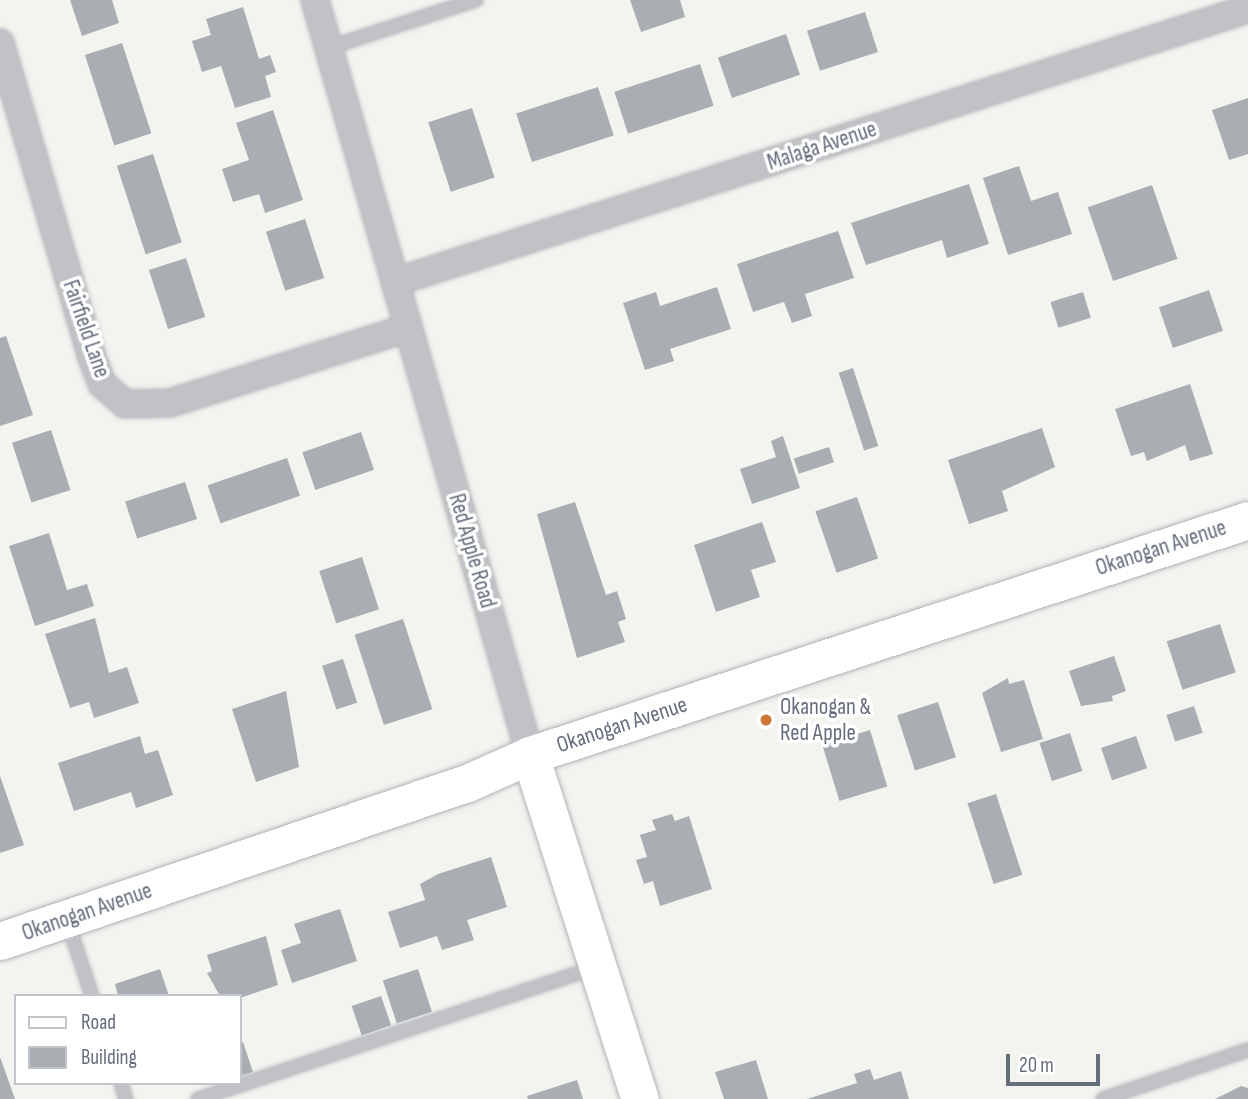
<!DOCTYPE html>
<html>
<head>
<meta charset="utf-8">
<style>
	body { margin:0 }
	#map { position:relative; width:1248px; height:1099px; overflow:hidden; background:#f3f3f0; font-family:"Sofia Sans Condensed",sans-serif }
	div>[style] { position:absolute }
	.building>* { inset:0; background:#a9aeb3; transform-origin:0 0 }
	.roads { filter:drop-shadow(0 0 2px #b2b5ba) drop-shadow(0 0 2px #b2b5ba) }
	.lane>* { height:12px; margin:-6px; padding:0 6px; transform-origin:6px; border-radius:6px; background:#c0c2c5 }
	.street>* { height:26px; margin:-13px; padding:0 13px; transform-origin:13px; border-radius:13px; background:#c0c2c5 }
	.secondary>* { height:37px; margin:-18.5px; padding:0 18.5px; transform-origin:18.5px; border-radius:18.5px; background:#fff }
	.dots>* { width:19px; height:19px; translate:-50% -50%; box-sizing:border-box; border:4px solid #fff; border-radius:50% }
	span { translate:-50% -50%; white-space:nowrap; text-align:center; line-height:1.15; -webkit-text-stroke:7px #fff; paint-order:stroke }
	.street-label { font-size:23px; color:#666e7d }
	.poi-label { font-size:23px; color:#666e7d }
	.left { translate:0 -50%; text-align:left }
	.legend { position:absolute; left:14px; top:994px; width:228px; height:91px; box-sizing:border-box; background:#fff; border:2px solid #c2c5cb; margin:0; padding:9px 12px; list-style:none; font-size:21px; color:#666e7d }
	.legend li { display:flex; align-items:center; gap:14px; height:35px }
	.legend b { width:35px; border:2px solid #c2c5cb }
	.scale { position:absolute; left:1006px; top:1054px; width:94px; height:32px; box-sizing:border-box; border:4px solid #666e7d; border-top:0; padding-left:9px; font-size:21px; line-height:24px; white-space:nowrap; color:#666e7d; -webkit-text-stroke:5px #fff; paint-order:stroke }
</style>
</head>
<body>
<div id="map">
	<div class="building">
		<i style="clip-path:polygon(70px 0,112px 0,119px 23px,82px 36px)"></i>
		<i style="clip-path:polygon(630px 0,680px 0,685px 17px,641px 32px)"></i>
		<i style="clip-path:polygon(243px 7px,259px 59px,270px 55px,276px 72px,265px 76px,271px 97px,235px 108px,221px 66px,202px 72px,192px 41px,211px 35px,206px 19px)"></i>
		<i style="left:865px;top:12px;width:42px;height:61px;rotate:72deg"></i>
		<i style="left:786px;top:34px;width:43px;height:72px;rotate:71deg"></i>
		<i style="left:122px;top:43px;width:95px;height:39px;rotate:72deg"></i>
		<i style="left:700px;top:64px;width:44px;height:90px;rotate:72deg"></i>
		<i style="left:598px;top:87px;width:51px;height:86px;rotate:72deg"></i>
		<i style="clip-path:polygon(1248px 98px,1248px 154px,1229px 160px,1212px 110px)"></i>
		<i style="left:472px;top:108px;width:73px;height:46px;rotate:72deg"></i>
		<i style="clip-path:polygon(273px 110px,303px 200px,265px 213px,259px 194px,233px 202px,222px 169px,249px 160px,236px 123px)"></i>
		<i style="left:153px;top:154px;width:93px;height:38px;rotate:72deg"></i>
		<i style="clip-path:polygon(1019px 166px,1031px 201px,1058px 192px,1072px 234px,1008px 255px,983px 178px)"></i>
		<i style="clip-path:polygon(969px 184px,989px 244px,947px 258px,942px 240px,866px 265px,851px 223px)"></i>
		<i style="left:1152px;top:185px;width:78px;height:68px;rotate:71deg"></i>
		<i style="left:305px;top:219px;width:62px;height:41px;rotate:72deg"></i>
		<i style="clip-path:polygon(838px 231px,854px 278px,805px 294px,812px 316px,792px 323px,784px 302px,753px 312px,737px 264px)"></i>
		<i style="left:186px;top:258px;width:62px;height:39px;rotate:72deg"></i>
		<i style="clip-path:polygon(717px 287px,731px 329px,670px 349px,674px 361px,645px 370px,623px 303px,656px 292px,660px 306px)"></i>
		<i style="left:1209px;top:290px;width:43px;height:53px;rotate:71deg"></i>
		<i style="left:1083px;top:292px;width:27px;height:34px;rotate:73deg"></i>
		<i style="clip-path:polygon(6px 336px,33px 415px,0 426px,0 338px)"></i>
		<i style="left:853px;top:368px;width:82px;height:15px;rotate:72deg"></i>
		<i style="clip-path:polygon(1190px 384px,1213px 454px,1190px 461px,1185px 445px,1147px 461px,1144px 452px,1131px 456px,1115px 409px)"></i>
		<i style="clip-path:polygon(1042px 428px,1055px 467px,1002px 491px,1008px 511px,969px 524px,948px 460px)"></i>
		<i style="left:51px;top:430px;width:63px;height:41px;rotate:72deg"></i>
		<i style="left:361px;top:432px;width:40px;height:62px;rotate:71deg"></i>
		<i style="clip-path:polygon(783px 436px,800px 488px,752px 504px,740px 469px,776px 457px,771px 441px)"></i>
		<i style="left:829px;top:447px;width:16px;height:37px;rotate:72deg"></i>
		<i style="left:287px;top:458px;width:40px;height:84px;rotate:71deg"></i>
		<i style="left:185px;top:482px;width:39px;height:63px;rotate:72deg"></i>
		<i style="left:857px;top:497px;width:65px;height:44px;rotate:71deg"></i>
		<i style="clip-path:polygon(575px 502px,606px 595px,617px 591px,626px 619px,618px 622px,625px 642px,577px 658px,537px 514px)"></i>
		<i style="clip-path:polygon(762px 522px,776px 562px,751px 570px,760px 597px,716px 612px,694px 545px)"></i>
		<i style="clip-path:polygon(49px 533px,67px 590px,87px 584px,94px 606px,35px 626px,9px 546px)"></i>
		<i style="left:362px;top:557px;width:55px;height:45px;rotate:72deg"></i>
		<i style="clip-path:polygon(95px 618px,109px 673px,127px 667px,139px 703px,94px 718px,89px 702px,70px 708px,45px 634px)"></i>
		<i style="left:403px;top:619px;width:95px;height:51px;rotate:72deg"></i>
		<i style="left:1220px;top:624px;width:51px;height:56px;rotate:72deg"></i>
		<i style="clip-path:polygon(1114px 656px,1126px 691px,1112px 696px,1113px 701px,1081px 706px,1069px 671px)"></i>
		<i style="left:343px;top:659px;width:46px;height:22px;rotate:72deg"></i>
		<i style="clip-path:polygon(1008px 678px,1009px 684px,1024px 680px,1043px 739px,1001px 752px,982px 693px)"></i>
		<i style="clip-path:polygon(286px 691px,299px 767px,256px 782px,232px 709px)"></i>
		<i style="left:938px;top:702px;width:58px;height:43px;rotate:72deg"></i>
		<i style="left:1194px;top:706px;width:28px;height:29px;rotate:72deg"></i>
		<i style="left:870px;top:730px;width:59px;height:50px;rotate:73deg"></i>
		<i style="left:1070px;top:733px;width:40px;height:32px;rotate:72deg"></i>
		<i style="clip-path:polygon(140px 736px,145px 754px,158px 750px,173px 795px,136px 808px,131px 792px,74px 811px,58px 763px)"></i>
		<i style="left:1136px;top:736px;width:34px;height:37px;rotate:71deg"></i>
		<i style="clip-path:polygon(0 776px,24px 845px,0 853px)"></i>
		<i style="left:996px;top:794px;width:85px;height:30px;rotate:72deg"></i>
		<i style="clip-path:polygon(672px 814px,675px 821px,689px 816px,712px 889px,660px 906px,653px 881px,644px 884px,636px 860px,647px 857px,640px 835px,656px 830px,652px 820px)"></i>
		<i style="clip-path:polygon(491px 857px,507px 907px,467px 920px,474px 940px,442px 950px,437px 936px,400px 948px,388px 912px,425px 900px,420px 884px,438px 874px)"></i>
		<i style="clip-path:polygon(340px 909px,357px 961px,292px 983px,281px 950px,301px 943px,294px 924px)"></i>
		<i style="clip-path:polygon(266px 936px,278px 985px,240px 998px,220px 996px,207px 973px,212px 971px,207px 955px)"></i>
		<i style="clip-path:polygon(160px 969px,169px 996px,118px 996px,115px 984px)"></i>
		<i style="left:418px;top:969px;width:45px;height:37px;rotate:72deg"></i>
		<i style="left:381px;top:996px;width:31px;height:31px;rotate:71deg"></i>
		<i style="clip-path:polygon(243px 1042px,253px 1072px,240px 1076px,240px 1043px)"></i>
		<i style="clip-path:polygon(0 1058px,0 1057px,15px 1099px,0 1099px)"></i>
		<i style="clip-path:polygon(756px 1060px,768px 1099px,724px 1099px,715px 1072px)"></i>
		<i style="clip-path:polygon(870px 1069px,874px 1080px,901px 1071px,909px 1099px,807px 1099px,857px 1083px,854px 1074px)"></i>
		<i style="clip-path:polygon(577px 1080px,583px 1099px,528px 1099px,527px 1096px)"></i>
		<i style="clip-path:polygon(1241px 1086px,1248px 1088px,1248px 1099px,1215px 1099px)"></i>
	</div>
	<div class="roads">
		<div class="lane">
			<i style="left:328px;top:48px;width:156px;rotate:-18deg"></i>
			<i style="left:68px;top:923px;width:77px;rotate:71.8deg"></i>
			<i style="left:121px;top:1083px;width:17px;rotate:73deg"></i>
			<i style="left:198px;top:1099px;width:419px;rotate:-18.3deg"></i>
			<i style="left:1103px;top:1099px;width:153px;rotate:-18.7deg"></i>
		</div>
		<div class="street">
			<i style="left:315px;top:0;width:785px;rotate:74.1deg"></i>
			<i style="left:0;top:43px;width:325px;rotate:73.7deg"></i>
			<i style="left:91px;top:355px;width:31px;rotate:69deg"></i>
			<i style="left:102px;top:384px;width:30px;rotate:41deg"></i>
			<i style="left:125px;top:404px;width:45px;rotate:-1.3deg"></i>
			<i style="left:170px;top:403px;width:250px;rotate:-17.5deg"></i>
			<i style="left:395px;top:282px;width:896px;rotate:-17.75deg"></i>
		</div>
		<div class="secondary">
			<i style="left:530px;top:755px;width:361px;rotate:72.3deg"></i>
			<i style="left:0;top:941px;width:491px;rotate:-18.7deg"></i>
			<i style="left:465px;top:784px;width:71px;rotate:-24deg"></i>
			<i style="left:530px;top:755px;width:755px;rotate:-18.12deg"></i>
		</div>
	</div>
	<div class="dots">
		<i style="left:766px;top:720px;background:#ce7635"></i>
	</div>
	<div class="street-label">
		<span style="left:822px;top:146px;rotate:-18deg">Malaga Avenue</span>
		<span style="left:86px;top:329px;rotate:71deg">Fairfield Lane</span>
		<span style="left:1161px;top:548px;rotate:-18deg">Okanogan Avenue</span>
		<span style="left:472px;top:551px;rotate:74deg">Red Apple Road</span>
		<span style="left:622px;top:725px;rotate:-18deg">Okanogan Avenue</span>
		<span style="left:87px;top:912px;rotate:-19deg">Okanogan Avenue</span>
	</div>
	<div class="poi-label">
		<span class="left" style="left:780px;top:720px">Okanogan &amp;<br>Red Apple</span>
	</div>
	<ul class="legend">
	<li><b style="height:9px;background:#fff"></b>Road</li>
	<li><b style="height:19px;background:#a9aeb3"></b>Building</li>
	</ul>
	<div class="scale">20 m</div>
</div>
</body>
</html>
